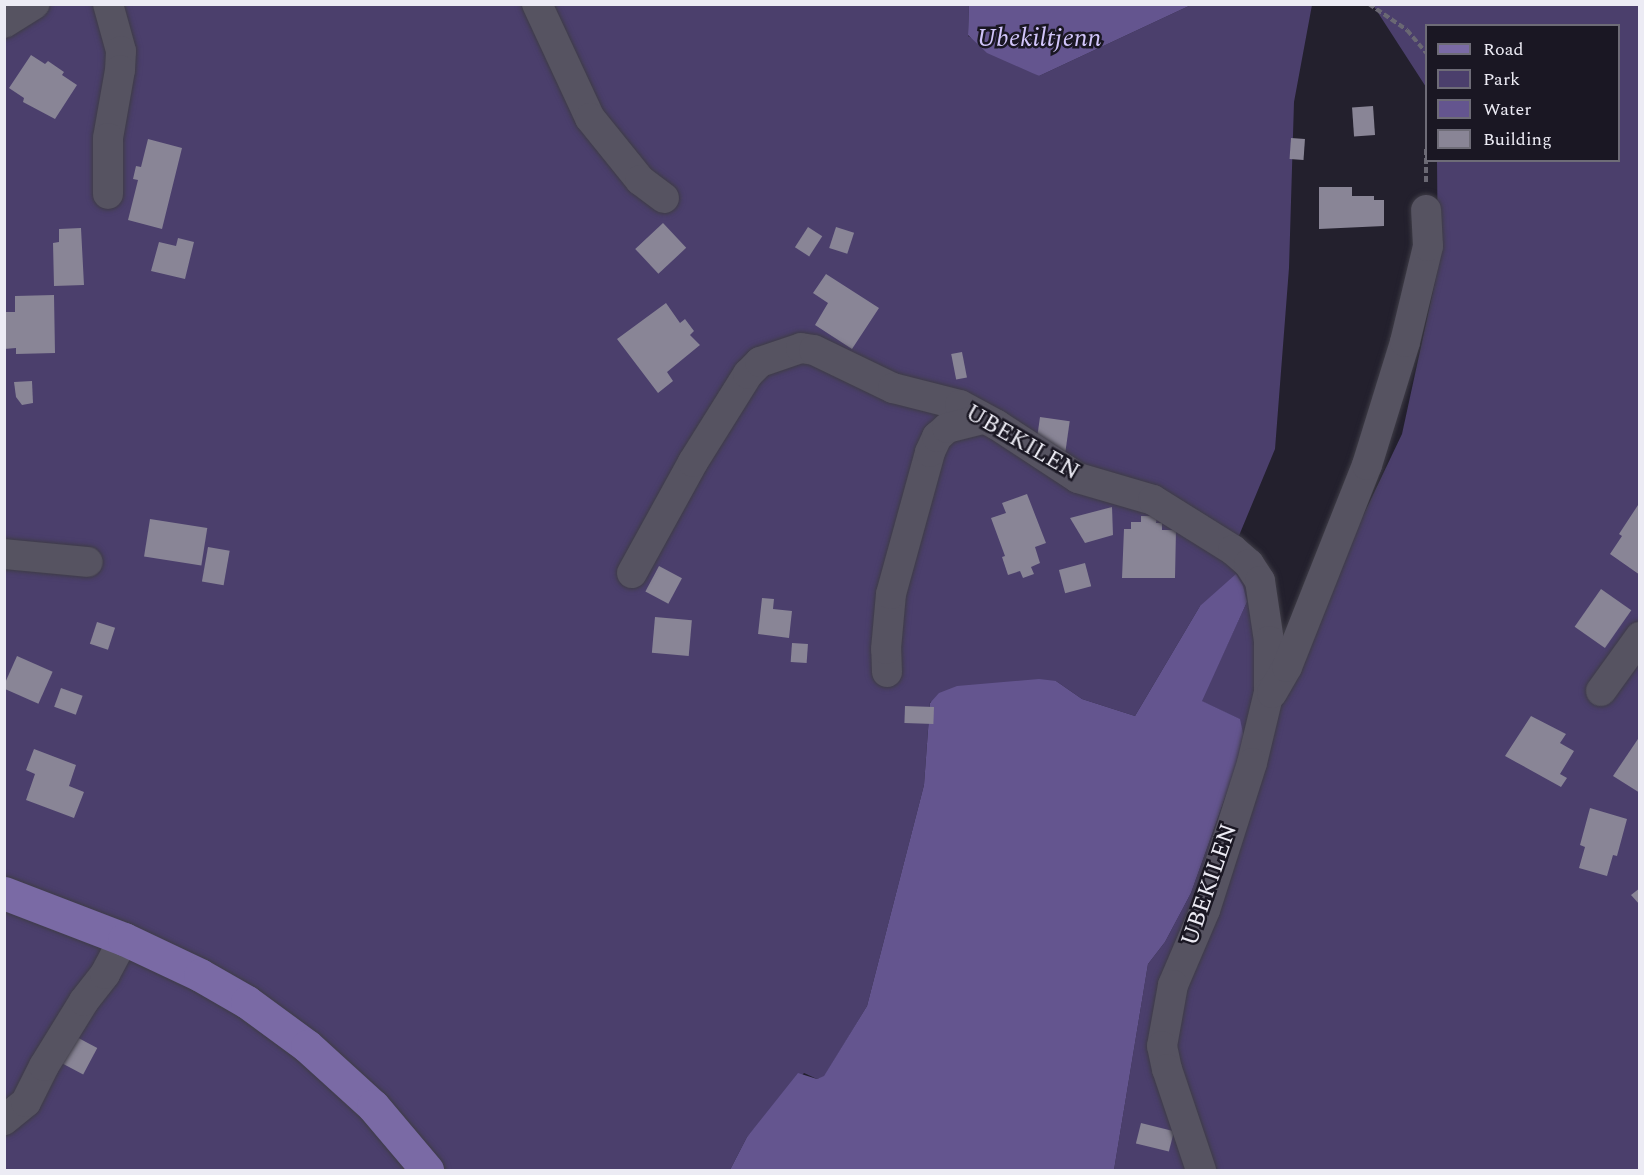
<!DOCTYPE html>
<html>
<head>
<meta charset="utf-8">
<style>
	body { margin:0 }
	#map { position:relative; width:1644px; height:1175px; overflow:hidden; background:#23202d; font-family:Spectral,serif }
	div>[style] { position:absolute }
	.green>* { inset:0; background:#4b3f6c }
	.water>* { inset:0; background:#64558f }
	.building>* { inset:0; background:#898596; transform-origin:0 0 }
	.path>* { height:4px; margin-top:-2px; transform-origin:0; background:repeating-linear-gradient(90deg,#6a6873 0 6px,transparent 0 9px) }
	.roads { filter:drop-shadow(0 0 2px #3e3c46) drop-shadow(0 0 2px #3e3c46) }
	.minor>* { height:30px; margin:-15px; padding:0 15px; transform-origin:15px; border-radius:15px; background:#565361 }
	.primary>* { height:33px; margin:-16.5px; padding:0 16.5px; transform-origin:16.5px; border-radius:16.5px; background:#7a6aa5 }
	span { translate:-50% -50%; white-space:nowrap; text-align:center; line-height:1.15; -webkit-text-stroke:5px #1a1723; paint-order:stroke }
	.street-label { font-size:24px; color:#ecebf4 }
	.water-label { font-size:26px; color:#d1c5fa; font-style:italic }
	.frame { position:absolute; inset:0; border:6px solid #ecebf4; pointer-events:none }
	.legend { position:absolute; left:1425px; top:24px; width:195px; height:138px; box-sizing:border-box; background:#1a1723; border:2px solid #6e6c77; margin:0; padding:8px 10px; list-style:none; font-size:18px; color:#ecebf4 }
	.legend li { display:flex; align-items:center; gap:12px; height:30px }
	.legend b { width:30px; border:2px solid #6e6c77 }
</style>
</head>
<body>
<div id="map">
	<div class="green">
		<i style="clip-path:polygon(5px 5px,969px 5px,968px 36px,1039px 76px,1191px 5px,1312px 5px,1294px 102px,1289px 268px,1275px 449px,1238px 538px,1272px 652px,1329px 587px,1402px 434px,1438px 268px,1437px 161px,1618px 160px,1618px 26px,1426px 26px,1426px 87px,1373px 5px,1639px 5px,1639px 1170px,1114px 1170px,1148px 964px,1165px 942px,1191px 893px,1245px 742px,1239px 719px,1201px 701px,1247px 602px,1200px 606px,1135px 716px,1082px 699px,1056px 681px,930px 702px,924px 785px,867px 1006px,824px 1077px,817px 1079px,804px 1073px,747px 1137px,730px 1170px,5px 1170px)"></i>
	</div>
	<div class="water">
		<i style="clip-path:polygon(969px 5px,969px 4px,1191px 5px,1039px 76px,987px 53px,968px 35px)"></i>
		<i style="clip-path:polygon(1236px 574px,1243px 586px,1247px 602px,1202px 701px,1240px 719px,1245px 742px,1191px 893px,1165px 942px,1148px 964px,1114px 1170px,730px 1170px,747px 1137px,798px 1073px,817px 1079px,824px 1076px,867px 1006px,924px 785px,930px 703px,939px 693px,957px 686px,1039px 679px,1056px 681px,1082px 699px,1135px 716px,1200px 606px)"></i>
	</div>
	<div class="building">
		<i style="clip-path:polygon(31px 55px,45px 64px,48px 61px,64px 72px,62px 75px,77px 85px,55px 119px,23px 102px,24px 98px,9px 88px)"></i>
		<i style="left:1373px;top:106px;width:29px;height:21px;rotate:86deg"></i>
		<i style="left:1291px;top:138px;width:14px;height:21px;rotate:4deg"></i>
		<i style="clip-path:polygon(148px 139px,182px 148px,162px 229px,128px 220px,138px 180px,133px 179px,136px 166px,141px 167px)"></i>
		<i style="clip-path:polygon(1319px 187px,1352px 187px,1352px 196px,1374px 196px,1374px 200px,1384px 200px,1384px 226px,1319px 229px)"></i>
		<i style="left:663px;top:223px;width:34px;height:38px;rotate:47deg"></i>
		<i style="left:808px;top:227px;width:17px;height:24px;rotate:33deg"></i>
		<i style="left:836px;top:227px;width:19px;height:22px;rotate:18deg"></i>
		<i style="clip-path:polygon(81px 228px,84px 285px,54px 286px,53px 243px,59px 242px,59px 229px)"></i>
		<i style="clip-path:polygon(178px 238px,194px 242px,185px 279px,151px 271px,159px 242px,176px 246px)"></i>
		<i style="clip-path:polygon(826px 274px,879px 308px,852px 349px,815px 325px,828px 303px,813px 293px)"></i>
		<i style="clip-path:polygon(54px 295px,55px 353px,16px 354px,16px 348px,4px 349px,4px 312px,15px 312px,15px 296px)"></i>
		<i style="clip-path:polygon(666px 303px,680px 323px,685px 319px,694px 331px,690px 335px,700px 345px,667px 372px,673px 381px,658px 393px,617px 339px)"></i>
		<i style="left:962px;top:352px;width:26px;height:11px;rotate:79deg"></i>
		<i style="clip-path:polygon(32px 381px,33px 403px,22px 405px,16px 397px,14px 382px)"></i>
		<i style="left:1040px;top:417px;width:30px;height:32px;rotate:8deg"></i>
		<i style="clip-path:polygon(1027px 494px,1046px 543px,1035px 547px,1040px 563px,1031px 567px,1034px 574px,1023px 578px,1020px 571px,1008px 575px,1002px 557px,1005px 556px,991px 518px,1006px 513px,1002px 503px)"></i>
		<i style="clip-path:polygon(1640px 502px,1640px 575px,1610px 554px,1622px 536px,1619px 534px)"></i>
		<i style="clip-path:polygon(1112px 507px,1113px 535px,1085px 543px,1070px 518px)"></i>
		<i style="clip-path:polygon(1141px 516px,1157px 516px,1156px 523px,1162px 523px,1162px 530px,1176px 530px,1175px 578px,1122px 578px,1124px 529px,1131px 529px,1131px 522px,1141px 522px)"></i>
		<i style="left:150px;top:519px;width:58px;height:38px;rotate:9deg"></i>
		<i style="left:208px;top:547px;width:22px;height:35px;rotate:10deg"></i>
		<i style="left:1085px;top:563px;width:24px;height:27px;rotate:75deg"></i>
		<i style="left:659px;top:566px;width:26px;height:29px;rotate:28deg"></i>
		<i style="left:1601px;top:589px;width:37px;height:46px;rotate:35deg"></i>
		<i style="clip-path:polygon(762px 598px,774px 599px,773px 609px,792px 611px,789px 638px,758px 634px)"></i>
		<i style="left:655px;top:617px;width:37px;height:36px;rotate:5deg"></i>
		<i style="left:97px;top:622px;width:19px;height:23px;rotate:18deg"></i>
		<i style="left:792px;top:643px;width:16px;height:19px;rotate:4deg"></i>
		<i style="left:17px;top:656px;width:39px;height:35px;rotate:24deg"></i>
		<i style="left:61px;top:688px;width:23px;height:20px;rotate:20deg"></i>
		<i style="left:905px;top:706px;width:29px;height:17px;rotate:2deg"></i>
		<i style="clip-path:polygon(1531px 716px,1566px 734px,1560px 743px,1574px 751px,1560px 774px,1567px 778px,1561px 787px,1505px 756px)"></i>
		<i style="clip-path:polygon(1640px 736px,1640px 793px,1613px 776px)"></i>
		<i style="clip-path:polygon(34px 749px,76px 765px,69px 786px,84px 792px,74px 818px,26px 800px,35px 774px,26px 770px)"></i>
		<i style="clip-path:polygon(1590px 808px,1627px 819px,1617px 856px,1613px 855px,1607px 876px,1579px 868px,1585px 847px,1580px 845px)"></i>
		<i style="clip-path:polygon(1640px 888px,1640px 905px,1631px 895px)"></i>
		<i style="left:69px;top:1033px;width:32px;height:30px;rotate:28deg"></i>
		<i style="left:1141px;top:1123px;width:34px;height:21px;rotate:14deg"></i>
	</div>
	<div class="path">
		<i style="left:1369px;top:4px;width:46px;rotate:34.4deg"></i>
		<i style="left:1407px;top:30px;width:30px;rotate:50deg"></i>
		<i style="left:1426px;top:182px;width:35px;rotate:-90deg"></i>
	</div>
	<div class="roads">
		<div class="minor">
			<i style="left:108px;top:4px;width:49px;rotate:74.5deg"></i>
			<i style="left:121px;top:51px;width:19px;rotate:93deg"></i>
			<i style="left:120px;top:70px;width:69px;rotate:100deg"></i>
			<i style="left:108px;top:138px;width:56px;rotate:90deg"></i>
			<i style="left:537px;top:4px;width:126px;rotate:65.1deg"></i>
			<i style="left:590px;top:118px;width:80px;rotate:51.1deg"></i>
			<i style="left:640px;top:180px;width:30px;rotate:37deg"></i>
			<i style="left:4px;top:23px;width:36px;rotate:-32deg"></i>
			<i style="left:4px;top:554px;width:84px;rotate:5.4deg"></i>
			<i style="left:632px;top:573px;width:127px;rotate:-61.2deg"></i>
			<i style="left:693px;top:462px;width:104px;rotate:-58deg"></i>
			<i style="left:748px;top:374px;width:17px;rotate:-45deg"></i>
			<i style="left:760px;top:362px;width:43px;rotate:-18.9deg"></i>
			<i style="left:801px;top:348px;width:13px;rotate:9deg"></i>
			<i style="left:814px;top:350px;width:88px;rotate:25.7deg"></i>
			<i style="left:893px;top:388px;width:69px;rotate:14.2deg"></i>
			<i style="left:960px;top:405px;width:42px;rotate:28.4deg"></i>
			<i style="left:997px;top:425px;width:97px;rotate:33.2deg"></i>
			<i style="left:1078px;top:478px;width:78px;rotate:16.3deg"></i>
			<i style="left:1153px;top:500px;width:94px;rotate:32deg"></i>
			<i style="left:1233px;top:550px;width:21px;rotate:41deg"></i>
			<i style="left:1249px;top:564px;width:20px;rotate:57deg"></i>
			<i style="left:1260px;top:581px;width:61px;rotate:81.5deg"></i>
			<i style="left:1269px;top:641px;width:51px;rotate:90deg"></i>
			<i style="left:1269px;top:692px;width:73px;rotate:103.5deg"></i>
			<i style="left:1252px;top:763px;width:154px;rotate:107.7deg"></i>
			<i style="left:1205px;top:910px;width:82px;rotate:113.1deg"></i>
			<i style="left:1173px;top:985px;width:62px;rotate:100.2deg"></i>
			<i style="left:1162px;top:1046px;width:24px;rotate:78deg"></i>
			<i style="left:1167px;top:1069px;width:107px;rotate:71.4deg"></i>
			<i style="left:887px;top:672px;width:23px;rotate:-92deg"></i>
			<i style="left:886px;top:649px;width:55px;rotate:-84.8deg"></i>
			<i style="left:891px;top:594px;width:147px;rotate:-74.6deg"></i>
			<i style="left:930px;top:452px;width:17px;rotate:-65deg"></i>
			<i style="left:937px;top:437px;width:13px;rotate:-42deg"></i>
			<i style="left:947px;top:428px;width:36px;rotate:-14deg"></i>
			<i style="left:1601px;top:691px;width:67px;rotate:-54.2deg"></i>
			<i style="left:1272px;top:693px;width:30px;rotate:-60deg"></i>
			<i style="left:1287px;top:667px;width:217px;rotate:-68.4deg"></i>
			<i style="left:1367px;top:465px;width:129px;rotate:-72.8deg"></i>
			<i style="left:1405px;top:342px;width:99px;rotate:-76.5deg"></i>
			<i style="left:1428px;top:246px;width:36px;rotate:-93deg"></i>
			<i style="left:4px;top:1120px;width:28px;rotate:-39deg"></i>
			<i style="left:26px;top:1102px;width:40px;rotate:-63.4deg"></i>
			<i style="left:44px;top:1066px;width:76px;rotate:-58.4deg"></i>
			<i style="left:84px;top:1001px;width:34px;rotate:-52deg"></i>
			<i style="left:105px;top:974px;width:40px;rotate:-62deg"></i>
		</div>
		<div class="primary">
			<i style="left:4px;top:893px;width:129px;rotate:21deg"></i>
			<i style="left:124px;top:939px;width:84px;rotate:25.3deg"></i>
			<i style="left:200px;top:975px;width:54px;rotate:29.9deg"></i>
			<i style="left:247px;top:1002px;width:74px;rotate:36.3deg"></i>
			<i style="left:307px;top:1046px;width:89px;rotate:42.3deg"></i>
			<i style="left:373px;top:1106px;width:84px;rotate:49.8deg"></i>
		</div>
	</div>
	<div class="street-label">
		<span style="left:1022px;top:443px;rotate:30deg">UBEKILEN</span>
		<span style="left:1210px;top:885px;rotate:-71deg">UBEKILEN</span>
	</div>
	<div class="water-label">
		<span style="left:1039px;top:39px">Ubekiltjenn</span>
	</div>
	<div class="frame"></div>
	<ul class="legend">
	<li><b style="height:8px;background:#7a6aa5"></b>Road</li>
	<li><b style="height:16px;background:#4b3f6c"></b>Park</li>
	<li><b style="height:16px;background:#64558f"></b>Water</li>
	<li><b style="height:16px;background:#898596"></b>Building</li>
	</ul>
</div>
</body>
</html>
